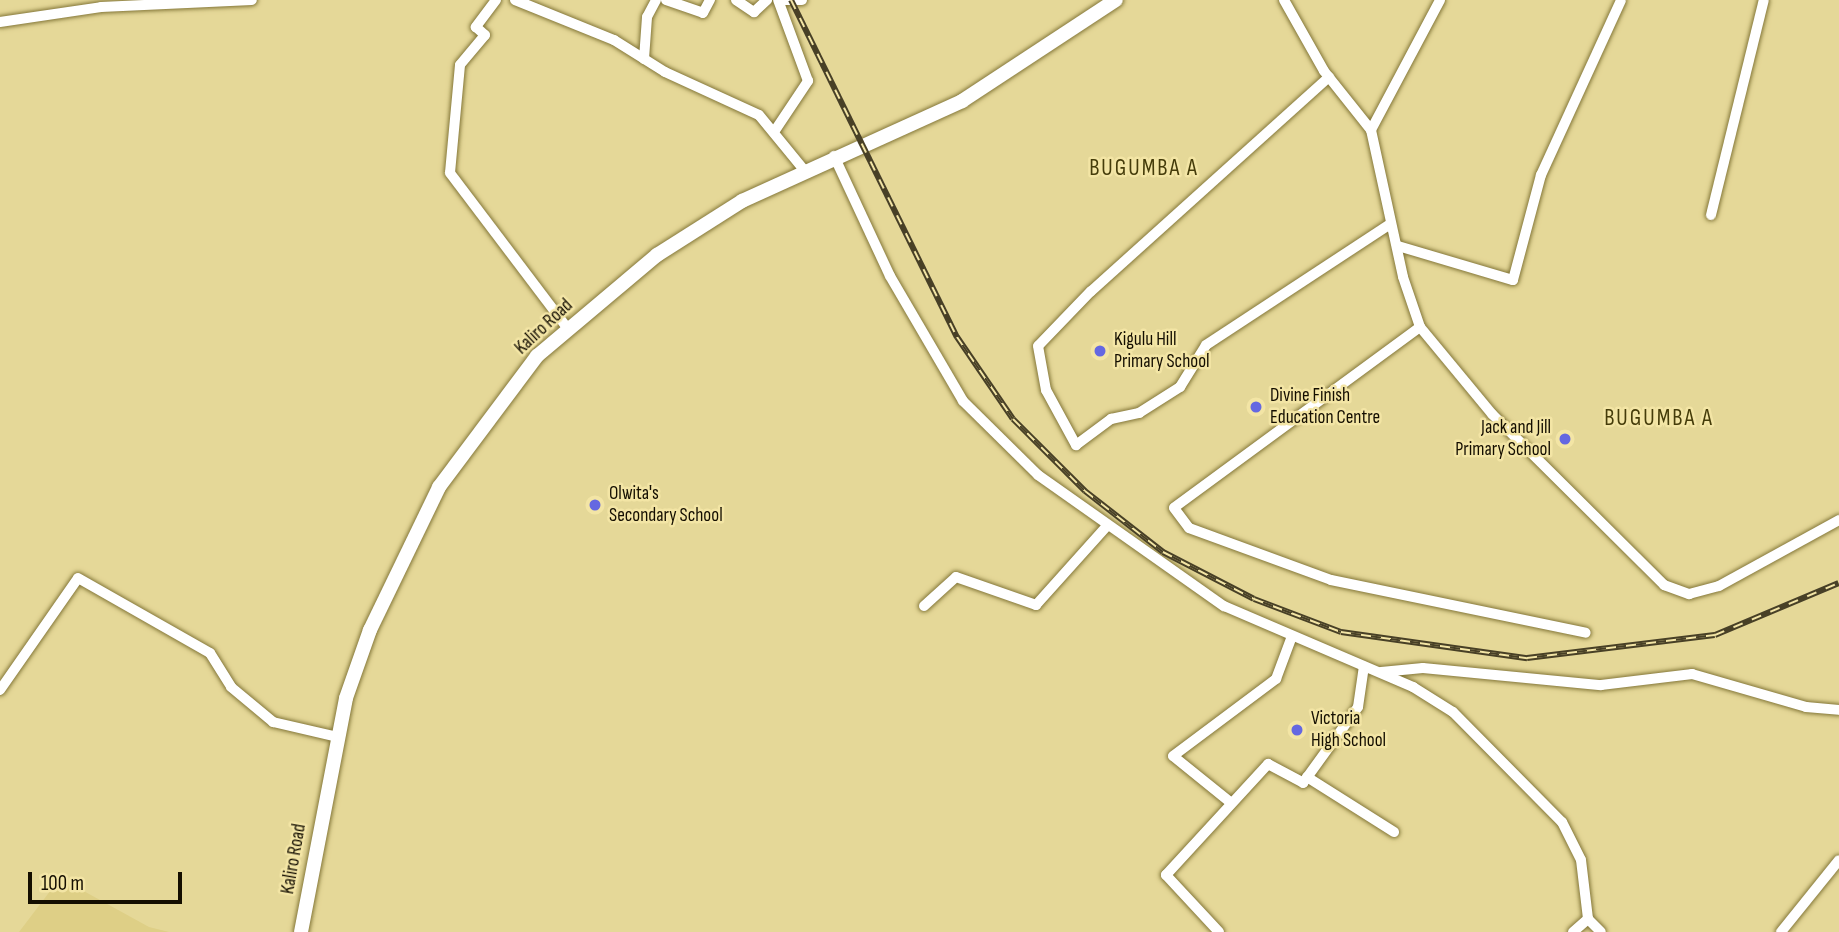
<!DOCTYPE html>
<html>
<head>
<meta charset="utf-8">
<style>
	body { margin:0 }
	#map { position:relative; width:1839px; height:932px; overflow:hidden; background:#e5d898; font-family:"Sofia Sans Condensed",sans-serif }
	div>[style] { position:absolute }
	.built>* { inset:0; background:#decf86 }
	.roads { filter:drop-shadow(0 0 2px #847739) drop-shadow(0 0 2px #847739) }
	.street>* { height:10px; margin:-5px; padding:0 5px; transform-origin:5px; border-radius:5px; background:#fff }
	.secondary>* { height:14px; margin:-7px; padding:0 7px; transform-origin:7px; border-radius:7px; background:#fff }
	.rail>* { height:6px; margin-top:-3px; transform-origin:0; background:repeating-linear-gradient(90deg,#f3e5a5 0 10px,#484026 0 20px); box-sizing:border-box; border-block:2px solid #484026 }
	.dots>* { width:19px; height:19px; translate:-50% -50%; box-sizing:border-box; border:4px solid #f3e5a5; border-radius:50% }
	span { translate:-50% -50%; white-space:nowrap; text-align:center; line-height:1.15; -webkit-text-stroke:5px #f3e5a5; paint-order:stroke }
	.street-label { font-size:19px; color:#140e00 }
	.poi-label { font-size:19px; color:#140e00 }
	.left { translate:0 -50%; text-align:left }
	.right { translate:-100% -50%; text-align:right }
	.quarter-label { font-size:23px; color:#453c0a; letter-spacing:2px }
	.scale { position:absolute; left:28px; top:872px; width:154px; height:32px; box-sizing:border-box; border:4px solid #140e00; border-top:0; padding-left:9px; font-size:21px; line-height:24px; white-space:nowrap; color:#140e00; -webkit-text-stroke:5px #f3e5a5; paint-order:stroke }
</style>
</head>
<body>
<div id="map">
	<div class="built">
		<i style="clip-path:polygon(60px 878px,149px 927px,169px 932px,19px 932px)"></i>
	</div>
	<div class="roads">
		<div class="street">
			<i style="left:496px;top:0;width:34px;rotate:127deg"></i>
			<i style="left:476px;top:27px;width:12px;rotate:42deg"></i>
			<i style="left:485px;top:35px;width:39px;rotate:130deg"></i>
			<i style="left:460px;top:65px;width:108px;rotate:95.3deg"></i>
			<i style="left:450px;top:173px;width:196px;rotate:52.9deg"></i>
			<i style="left:515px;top:0;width:107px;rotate:22deg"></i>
			<i style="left:614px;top:40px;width:60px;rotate:32.1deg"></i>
			<i style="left:665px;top:72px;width:103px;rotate:24.6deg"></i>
			<i style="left:759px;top:115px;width:71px;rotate:50.7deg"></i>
			<i style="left:666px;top:0;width:39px;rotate:19deg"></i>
			<i style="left:703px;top:13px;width:15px;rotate:-62deg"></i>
			<i style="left:736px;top:0;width:22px;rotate:34deg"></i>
			<i style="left:754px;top:12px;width:18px;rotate:-43deg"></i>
			<i style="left:782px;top:0;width:20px"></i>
			<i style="left:1284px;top:0;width:81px;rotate:60.6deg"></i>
			<i style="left:1324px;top:71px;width:75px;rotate:51.5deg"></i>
			<i style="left:1371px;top:130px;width:150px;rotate:77.7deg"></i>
			<i style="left:1403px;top:277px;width:53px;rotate:71.2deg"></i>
			<i style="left:1420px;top:327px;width:113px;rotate:50.4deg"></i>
			<i style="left:1492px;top:414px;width:243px;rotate:44.8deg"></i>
			<i style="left:1664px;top:585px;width:27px;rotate:20deg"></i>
			<i style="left:1689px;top:594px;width:31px;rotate:-15deg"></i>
			<i style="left:1719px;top:586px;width:137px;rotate:-28.8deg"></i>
			<i style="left:0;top:22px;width:102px;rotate:-8.4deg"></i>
			<i style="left:101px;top:7px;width:151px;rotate:-2.7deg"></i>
			<i style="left:644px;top:59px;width:42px;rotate:-85.9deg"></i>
			<i style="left:647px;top:17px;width:19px;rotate:-62deg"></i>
			<i style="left:1329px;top:77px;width:320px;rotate:138deg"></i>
			<i style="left:1091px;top:291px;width:76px;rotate:133.9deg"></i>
			<i style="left:1038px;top:346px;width:45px;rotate:79.7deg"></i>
			<i style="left:1046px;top:390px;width:63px;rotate:61.4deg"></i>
			<i style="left:1076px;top:445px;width:44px;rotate:-36.6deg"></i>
			<i style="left:1111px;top:419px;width:29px;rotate:-12deg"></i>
			<i style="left:1139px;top:413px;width:49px;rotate:-32.4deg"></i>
			<i style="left:1180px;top:387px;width:49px;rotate:-58.2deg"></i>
			<i style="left:1206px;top:345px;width:220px;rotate:-33.3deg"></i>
			<i style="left:776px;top:129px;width:58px;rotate:-56.3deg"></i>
			<i style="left:808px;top:81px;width:86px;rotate:-110.3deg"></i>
			<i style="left:1371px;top:130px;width:147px;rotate:-62deg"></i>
			<i style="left:834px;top:156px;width:132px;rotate:65deg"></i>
			<i style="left:890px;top:276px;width:145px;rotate:59.7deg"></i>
			<i style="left:963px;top:401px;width:105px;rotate:44.6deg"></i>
			<i style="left:1038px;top:475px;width:228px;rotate:35.2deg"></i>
			<i style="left:1224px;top:606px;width:206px;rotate:23.2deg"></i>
			<i style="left:1413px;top:687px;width:47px;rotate:32deg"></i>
			<i style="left:1453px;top:712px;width:155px;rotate:45.3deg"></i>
			<i style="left:1562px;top:822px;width:42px;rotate:63.4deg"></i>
			<i style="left:1581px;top:860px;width:59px;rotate:83.2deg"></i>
			<i style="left:1588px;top:919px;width:18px;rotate:45deg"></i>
			<i style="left:1711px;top:215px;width:221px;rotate:-76.2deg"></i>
			<i style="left:1398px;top:246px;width:120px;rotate:16.5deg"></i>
			<i style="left:1513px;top:280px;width:109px;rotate:-75.1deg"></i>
			<i style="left:1541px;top:175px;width:192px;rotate:-65.4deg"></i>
			<i style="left:1420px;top:327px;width:305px;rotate:143.7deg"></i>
			<i style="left:1174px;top:508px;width:25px;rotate:53deg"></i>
			<i style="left:1189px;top:528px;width:151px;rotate:20.1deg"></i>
			<i style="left:1331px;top:580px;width:260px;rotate:11.7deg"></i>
			<i style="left:924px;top:606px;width:43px;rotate:-42.2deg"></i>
			<i style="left:956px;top:577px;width:85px;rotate:19.3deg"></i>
			<i style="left:1036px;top:605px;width:106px;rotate:-48.1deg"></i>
			<i style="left:1381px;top:672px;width:42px;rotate:-5.4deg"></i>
			<i style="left:1423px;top:668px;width:179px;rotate:5.5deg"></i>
			<i style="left:1601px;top:685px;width:92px;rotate:-6.9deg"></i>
			<i style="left:1692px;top:674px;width:119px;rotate:16.1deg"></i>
			<i style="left:1806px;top:707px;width:33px;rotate:5deg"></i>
			<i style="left:0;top:690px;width:136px;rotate:-55.1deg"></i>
			<i style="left:78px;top:578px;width:152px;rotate:29.6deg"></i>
			<i style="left:210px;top:653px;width:40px;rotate:58deg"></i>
			<i style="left:231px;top:687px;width:55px;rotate:39.8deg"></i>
			<i style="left:273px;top:722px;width:67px;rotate:13deg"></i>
			<i style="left:1307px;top:777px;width:103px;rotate:32.3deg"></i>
			<i style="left:1230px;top:802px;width:73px;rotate:-141.1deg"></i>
			<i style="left:1173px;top:756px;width:129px;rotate:-36.8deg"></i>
			<i style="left:1276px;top:679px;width:46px;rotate:-69.6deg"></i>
			<i style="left:1219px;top:932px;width:78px;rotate:-132.9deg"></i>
			<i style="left:1166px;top:875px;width:151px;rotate:-47.4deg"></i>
			<i style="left:1268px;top:764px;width:40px;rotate:28deg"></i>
			<i style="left:1303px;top:783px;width:94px;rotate:-54.1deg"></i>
			<i style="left:1358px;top:707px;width:41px;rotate:-81.7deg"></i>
			<i style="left:1573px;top:932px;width:20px;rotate:-41deg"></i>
			<i style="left:1781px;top:932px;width:92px;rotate:-51.1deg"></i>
		</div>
		<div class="secondary">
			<i style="left:301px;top:932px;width:238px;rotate:-79.1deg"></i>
			<i style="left:346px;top:698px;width:72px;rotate:-70.6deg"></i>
			<i style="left:370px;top:630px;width:159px;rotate:-64.2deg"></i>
			<i style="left:439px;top:487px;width:164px;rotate:-53.2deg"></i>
			<i style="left:537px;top:356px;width:157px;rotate:-40.1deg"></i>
			<i style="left:657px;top:255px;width:101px;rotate:-32.4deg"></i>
			<i style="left:742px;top:201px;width:242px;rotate:-24.4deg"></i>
			<i style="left:962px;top:101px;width:184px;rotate:-33.3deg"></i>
		</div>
	</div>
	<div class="rail">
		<i style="left:791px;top:0;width:376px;rotate:63.8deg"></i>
		<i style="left:957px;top:337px;width:99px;rotate:55.7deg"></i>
		<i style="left:1013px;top:419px;width:102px;rotate:45deg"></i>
		<i style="left:1085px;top:491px;width:99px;rotate:38deg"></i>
		<i style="left:1163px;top:552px;width:102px;rotate:27.3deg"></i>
		<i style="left:1254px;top:599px;width:93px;rotate:20.8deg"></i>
		<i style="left:1341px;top:632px;width:188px;rotate:8deg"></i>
		<i style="left:1527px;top:658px;width:189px;rotate:-7deg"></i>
		<i style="left:1715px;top:635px;width:134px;rotate:-22.8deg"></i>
	</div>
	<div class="dots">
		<i style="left:1100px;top:351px;background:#6568e1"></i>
		<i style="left:1256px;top:407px;background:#6568e1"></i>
		<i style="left:1565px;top:439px;background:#6568e1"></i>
		<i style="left:595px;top:505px;background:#6568e1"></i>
		<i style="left:1297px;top:730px;background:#6568e1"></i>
	</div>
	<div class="street-label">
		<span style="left:544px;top:327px;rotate:-43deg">Kaliro Road</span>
		<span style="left:294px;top:859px;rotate:-80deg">Kaliro Road</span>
	</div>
	<div class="poi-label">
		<span class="left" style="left:1114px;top:351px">Kigulu Hill<br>Primary School</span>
		<span class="left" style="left:1270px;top:407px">Divine Finish<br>Education Centre</span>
		<span class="right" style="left:1551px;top:439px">Jack and Jill<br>Primary School</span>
		<span class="left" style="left:609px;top:505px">Olwita's<br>Secondary School</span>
		<span class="left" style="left:1311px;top:730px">Victoria<br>High School</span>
	</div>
	<div class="quarter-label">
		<span style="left:1144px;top:168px">BUGUMBA A</span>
		<span style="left:1659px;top:418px">BUGUMBA A</span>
	</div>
	<div class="scale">100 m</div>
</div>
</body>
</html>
